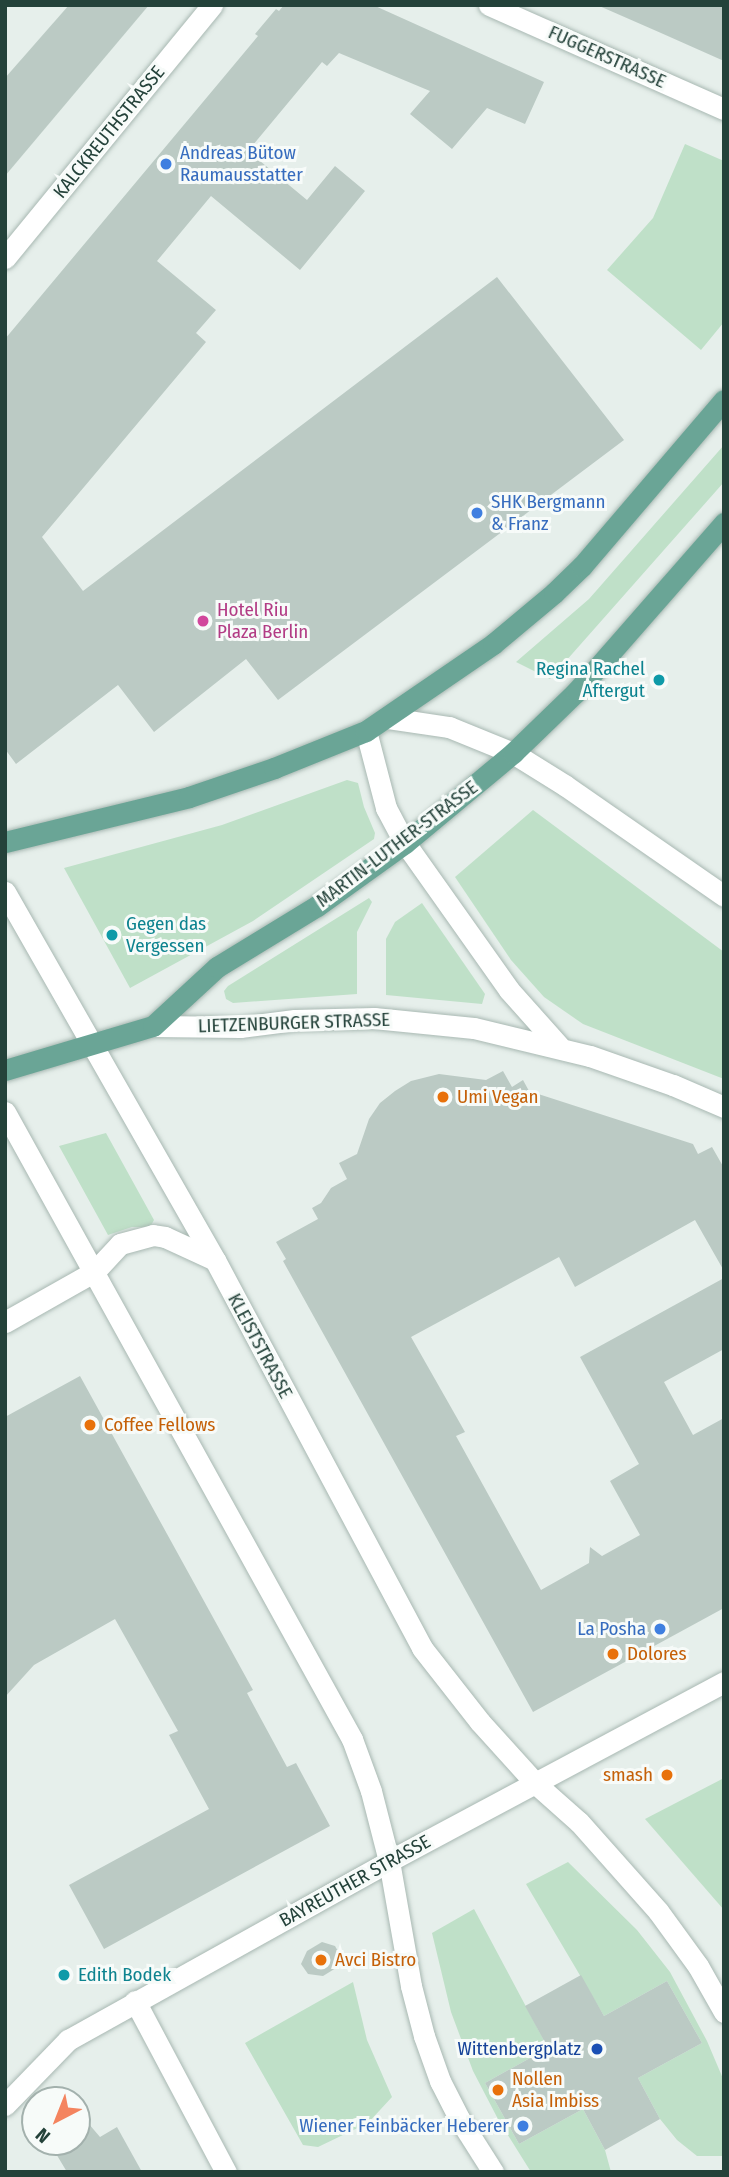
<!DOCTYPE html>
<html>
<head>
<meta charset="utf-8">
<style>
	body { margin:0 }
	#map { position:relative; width:729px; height:2177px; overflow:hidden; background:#e6efeb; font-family:"Fira Sans Condensed",sans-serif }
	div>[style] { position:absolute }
	.green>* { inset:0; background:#bfe0c8 }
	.building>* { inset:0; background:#bbcac4 }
	.roads { filter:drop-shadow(0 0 2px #a8b8b2) drop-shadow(0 0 2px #a8b8b2) }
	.pedestrian>* { height:21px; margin:-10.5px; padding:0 10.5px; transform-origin:10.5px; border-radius:10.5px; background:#fff }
	.minor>* { height:21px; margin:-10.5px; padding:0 10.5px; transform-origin:10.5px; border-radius:10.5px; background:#fff }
	.secondary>* { height:21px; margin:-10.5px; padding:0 10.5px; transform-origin:10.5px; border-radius:10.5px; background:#fff }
	.primary>* { height:21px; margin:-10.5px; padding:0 10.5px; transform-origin:10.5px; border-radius:10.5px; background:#6aa596 }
	.dots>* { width:19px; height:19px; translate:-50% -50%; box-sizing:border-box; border:4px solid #f7fbf9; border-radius:50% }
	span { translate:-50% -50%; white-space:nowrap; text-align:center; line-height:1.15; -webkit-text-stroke:6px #f7fbf9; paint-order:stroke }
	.street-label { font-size:19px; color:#24423a }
	.shop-label { font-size:19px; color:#366cbe }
	.left { translate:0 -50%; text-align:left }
	.right { translate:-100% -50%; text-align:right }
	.hotel-label { font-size:19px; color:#b23c85 }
	.culture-label { font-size:19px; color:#0d838f }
	.food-label { font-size:19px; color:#c56008 }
	.transit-label { font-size:19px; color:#164399 }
	.frame { position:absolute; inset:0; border:7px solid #24423a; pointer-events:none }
	.north { position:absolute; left:21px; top:2086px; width:70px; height:70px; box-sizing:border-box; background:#f7fbf9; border:2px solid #a3b1ad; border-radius:50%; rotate:222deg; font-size:19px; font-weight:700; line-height:28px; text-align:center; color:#24423a }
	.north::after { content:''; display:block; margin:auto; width:24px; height:32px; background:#f4845f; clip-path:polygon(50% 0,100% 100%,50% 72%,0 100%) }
</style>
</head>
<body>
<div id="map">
	<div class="green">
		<i style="clip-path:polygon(685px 144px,724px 161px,724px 322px,701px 350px,607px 270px,653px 218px)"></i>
		<i style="clip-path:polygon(724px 445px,724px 482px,550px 679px,516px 662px,589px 599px)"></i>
		<i style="clip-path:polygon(347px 780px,358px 783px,364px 807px,375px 833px,374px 839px,253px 921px,130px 988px,64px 868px,222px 825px)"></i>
		<i style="clip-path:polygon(533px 810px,724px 952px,724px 1079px,583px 1024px,544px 997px,511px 960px,455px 877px)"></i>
		<i style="clip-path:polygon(369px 898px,372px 902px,357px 932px,357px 994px,233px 1003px,226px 999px,224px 991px,228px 986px)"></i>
		<i style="clip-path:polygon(422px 903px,485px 994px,482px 1004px,386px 995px,386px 939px,395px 922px)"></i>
		<i style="clip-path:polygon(106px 1133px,154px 1220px,150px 1227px,132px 1227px,108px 1235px,59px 1146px)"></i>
		<i style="clip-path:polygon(724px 1778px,724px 1910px,645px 1819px)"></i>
		<i style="clip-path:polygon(568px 1862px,637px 1930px,670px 1972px,707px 2041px,724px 2081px,724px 2156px,697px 2156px,677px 2140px,660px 2119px,638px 2078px,702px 2043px,667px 1981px,604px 2016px,526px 1884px)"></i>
		<i style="clip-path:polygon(474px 1909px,548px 2048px,485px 2083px,519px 2144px,583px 2109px,605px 2150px,611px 2172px,531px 2172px,499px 2121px,473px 2071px,451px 2012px,432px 1933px)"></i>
		<i style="clip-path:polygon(353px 1982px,367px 2040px,392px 2097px,368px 2123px,318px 2147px,303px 2145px,245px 2043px)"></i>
	</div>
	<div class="building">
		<i style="clip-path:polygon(69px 5px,149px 5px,5px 176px,5px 78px)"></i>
		<i style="clip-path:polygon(284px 5px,373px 5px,544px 82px,525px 124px,487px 108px,452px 149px,410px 114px,430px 91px,339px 53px,327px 66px,322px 62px,248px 151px,307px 200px,335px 166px,365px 191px,300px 270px,211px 196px,157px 261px,216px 310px,196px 333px,206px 342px,42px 537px,83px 591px,497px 277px,624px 440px,278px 700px,246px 659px,154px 732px,118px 685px,16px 764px,5px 749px,5px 339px,258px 36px,255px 34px,276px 9px,279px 11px)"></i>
		<i style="clip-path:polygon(597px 5px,724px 5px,724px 61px,661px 33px)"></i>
		<i style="clip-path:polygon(503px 1071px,512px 1087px,523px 1080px,529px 1091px,693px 1144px,698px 1154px,712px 1147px,724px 1168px,724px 1271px,695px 1220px,575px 1287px,559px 1257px,411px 1337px,465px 1432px,456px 1436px,541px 1590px,589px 1563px,590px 1547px,602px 1556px,640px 1535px,610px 1481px,639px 1464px,580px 1357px,724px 1278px,724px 1349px,664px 1382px,693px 1435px,724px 1418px,724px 1608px,533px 1712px,283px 1261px,286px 1259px,276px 1242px,318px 1219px,312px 1208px,321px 1203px,331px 1188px,347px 1179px,339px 1163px,357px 1154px,369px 1119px,380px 1103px,395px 1091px,411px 1081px,439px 1074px,486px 1080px)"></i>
		<i style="clip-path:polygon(80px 1376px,253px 1690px,247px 1693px,287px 1767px,296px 1763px,330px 1826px,104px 1949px,69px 1885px,209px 1809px,169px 1735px,178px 1731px,115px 1619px,34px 1665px,5px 1697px,5px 1417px)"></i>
		<i style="clip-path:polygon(322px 1942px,335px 1946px,340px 1955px,336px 1968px,323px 1976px,308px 1974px,301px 1964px,307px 1951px)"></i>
		<i style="clip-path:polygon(581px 1975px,604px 2016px,667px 1981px,702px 2043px,638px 2078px,660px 2119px,605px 2150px,583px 2109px,519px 2144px,485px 2083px,548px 2048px,525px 2006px)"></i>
		<i style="clip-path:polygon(77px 2110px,100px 2137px,117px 2127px,142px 2172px,67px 2172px,49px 2142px,77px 2142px)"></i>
	</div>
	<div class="roads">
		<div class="pedestrian">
			<i style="left:135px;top:2001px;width:194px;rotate:62deg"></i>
		</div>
		<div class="minor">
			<i style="left:489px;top:5px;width:257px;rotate:23.9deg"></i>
			<i style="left:5px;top:258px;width:327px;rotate:-50.7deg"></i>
			<i style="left:5px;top:1322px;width:103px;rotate:-29.5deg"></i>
			<i style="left:5px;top:2105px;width:91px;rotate:-45.9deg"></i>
			<i style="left:68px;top:2040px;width:368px;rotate:-29.1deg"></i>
			<i style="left:389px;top:1861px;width:380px;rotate:-28.1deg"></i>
		</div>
		<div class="secondary">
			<i style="left:388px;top:718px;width:62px;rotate:8.4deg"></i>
			<i style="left:449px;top:727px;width:69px;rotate:22.1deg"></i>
			<i style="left:513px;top:753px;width:62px;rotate:31.9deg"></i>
			<i style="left:566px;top:786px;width:193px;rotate:34.8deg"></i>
			<i style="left:366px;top:731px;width:80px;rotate:75.4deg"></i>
			<i style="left:386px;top:808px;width:40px;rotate:62deg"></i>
			<i style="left:405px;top:843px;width:180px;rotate:54.7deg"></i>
			<i style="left:509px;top:990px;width:75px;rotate:48.2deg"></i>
			<i style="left:5px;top:892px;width:424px;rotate:60.3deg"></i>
			<i style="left:215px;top:1260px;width:440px;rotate:61.9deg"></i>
			<i style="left:422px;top:1648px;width:94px;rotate:51.9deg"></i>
			<i style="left:480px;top:1722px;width:84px;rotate:47.9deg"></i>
			<i style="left:536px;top:1784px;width:57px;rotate:41.5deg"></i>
			<i style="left:579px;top:1822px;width:119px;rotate:48.4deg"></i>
			<i style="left:658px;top:1911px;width:68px;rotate:54deg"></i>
			<i style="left:698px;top:1966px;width:53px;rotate:60.5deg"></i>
			<i style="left:153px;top:1026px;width:87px;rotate:0.7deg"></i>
			<i style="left:240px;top:1027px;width:55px;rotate:-7.3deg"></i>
			<i style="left:295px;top:1020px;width:79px;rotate:-1.5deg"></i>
			<i style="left:374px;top:1018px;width:100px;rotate:5.7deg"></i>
			<i style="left:474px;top:1028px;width:119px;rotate:13.6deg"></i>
			<i style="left:590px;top:1056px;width:88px;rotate:19.3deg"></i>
			<i style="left:673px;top:1085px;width:56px;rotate:23.3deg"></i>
			<i style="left:5px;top:1112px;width:717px;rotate:61.04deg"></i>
			<i style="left:352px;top:1739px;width:55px;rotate:69.9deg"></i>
			<i style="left:371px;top:1791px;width:72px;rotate:75.6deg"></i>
			<i style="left:389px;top:1861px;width:127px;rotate:80deg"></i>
			<i style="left:411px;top:1986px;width:52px;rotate:75.4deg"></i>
			<i style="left:424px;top:2036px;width:48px;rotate:70.4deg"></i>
			<i style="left:440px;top:2081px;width:44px;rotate:62.9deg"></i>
			<i style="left:460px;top:2120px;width:62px;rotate:57.6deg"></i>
			<i style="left:95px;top:1271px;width:37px;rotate:-47deg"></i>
			<i style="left:120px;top:1244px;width:34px;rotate:-15deg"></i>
			<i style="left:153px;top:1235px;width:12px;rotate:9deg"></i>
			<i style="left:165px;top:1237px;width:55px;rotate:24.7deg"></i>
		</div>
		<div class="primary">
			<i style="left:5px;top:842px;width:189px;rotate:-13.7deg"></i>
			<i style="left:189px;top:797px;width:90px;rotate:-18.8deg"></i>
			<i style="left:274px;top:768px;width:99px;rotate:-21.9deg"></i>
			<i style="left:366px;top:731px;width:154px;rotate:-34.4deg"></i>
			<i style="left:493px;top:644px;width:80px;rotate:-39.9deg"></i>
			<i style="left:554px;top:593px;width:39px;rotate:-44deg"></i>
			<i style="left:582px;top:566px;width:218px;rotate:-49.5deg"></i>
			<i style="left:5px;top:1070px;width:154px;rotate:-16.6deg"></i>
			<i style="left:153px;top:1026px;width:87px;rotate:-42.7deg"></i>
			<i style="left:217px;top:967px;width:117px;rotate:-31.4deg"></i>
			<i style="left:317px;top:906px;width:108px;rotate:-35.6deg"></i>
			<i style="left:405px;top:843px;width:141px;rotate:-39.8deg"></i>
			<i style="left:513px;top:753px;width:88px;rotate:-44.1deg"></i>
			<i style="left:576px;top:692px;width:225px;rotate:-48.8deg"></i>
		</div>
	</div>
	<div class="dots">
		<i style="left:166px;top:164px;background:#3f7fe0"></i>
		<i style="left:477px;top:513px;background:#3f7fe0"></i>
		<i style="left:203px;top:621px;background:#d1479c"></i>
		<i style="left:659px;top:680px;background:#0f9aa8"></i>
		<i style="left:112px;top:935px;background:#0f9aa8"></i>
		<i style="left:443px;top:1097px;background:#e8710a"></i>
		<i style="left:90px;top:1425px;background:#e8710a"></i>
		<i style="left:660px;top:1629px;background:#3f7fe0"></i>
		<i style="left:613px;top:1654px;background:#e8710a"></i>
		<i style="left:667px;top:1775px;background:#e8710a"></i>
		<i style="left:321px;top:1960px;background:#e8710a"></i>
		<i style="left:64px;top:1975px;background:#0f9aa8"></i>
		<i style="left:597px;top:2049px;background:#1a4fb4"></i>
		<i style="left:498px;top:2090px;background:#e8710a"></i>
		<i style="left:523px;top:2126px;background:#3f7fe0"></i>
	</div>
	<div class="street-label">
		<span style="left:607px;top:57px;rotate:24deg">FUGGERSTRASSE</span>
		<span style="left:109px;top:132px;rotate:-51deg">KALCKREUTHSTRASSE</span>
		<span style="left:397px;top:844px;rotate:-37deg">MARTIN-LUTHER-STRASSE</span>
		<span style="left:294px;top:1023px;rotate:-2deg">LIETZENBURGER STRASSE</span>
		<span style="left:260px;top:1346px;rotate:62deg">KLEISTSTRASSE</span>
		<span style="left:355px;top:1881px;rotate:-29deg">BAYREUTHER STRASSE</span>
	</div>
	<div class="shop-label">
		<span class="left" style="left:180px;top:164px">Andreas Bütow<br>Raumausstatter</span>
		<span class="left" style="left:491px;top:513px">SHK Bergmann<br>&amp; Franz</span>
		<span class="right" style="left:646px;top:1629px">La Posha</span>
		<span class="right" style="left:509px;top:2126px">Wiener Feinbäcker Heberer</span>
	</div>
	<div class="hotel-label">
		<span class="left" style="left:217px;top:621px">Hotel Riu<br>Plaza Berlin</span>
	</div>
	<div class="culture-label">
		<span class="right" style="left:645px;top:680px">Regina Rachel<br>Aftergut</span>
		<span class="left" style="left:126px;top:935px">Gegen das<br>Vergessen</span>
		<span class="left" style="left:78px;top:1975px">Edith Bodek</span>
	</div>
	<div class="food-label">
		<span class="left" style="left:457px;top:1097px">Umi Vegan</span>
		<span class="left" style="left:104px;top:1425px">Coffee Fellows</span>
		<span class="left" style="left:627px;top:1654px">Dolores</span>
		<span class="right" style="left:653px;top:1775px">smash</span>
		<span class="left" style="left:335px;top:1960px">Avci Bistro</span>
		<span class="left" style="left:512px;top:2090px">Nollen<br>Asia Imbiss</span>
	</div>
	<div class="transit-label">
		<span class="right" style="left:581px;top:2049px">Wittenbergplatz</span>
	</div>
	<div class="frame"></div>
	<div class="north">N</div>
</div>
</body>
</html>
